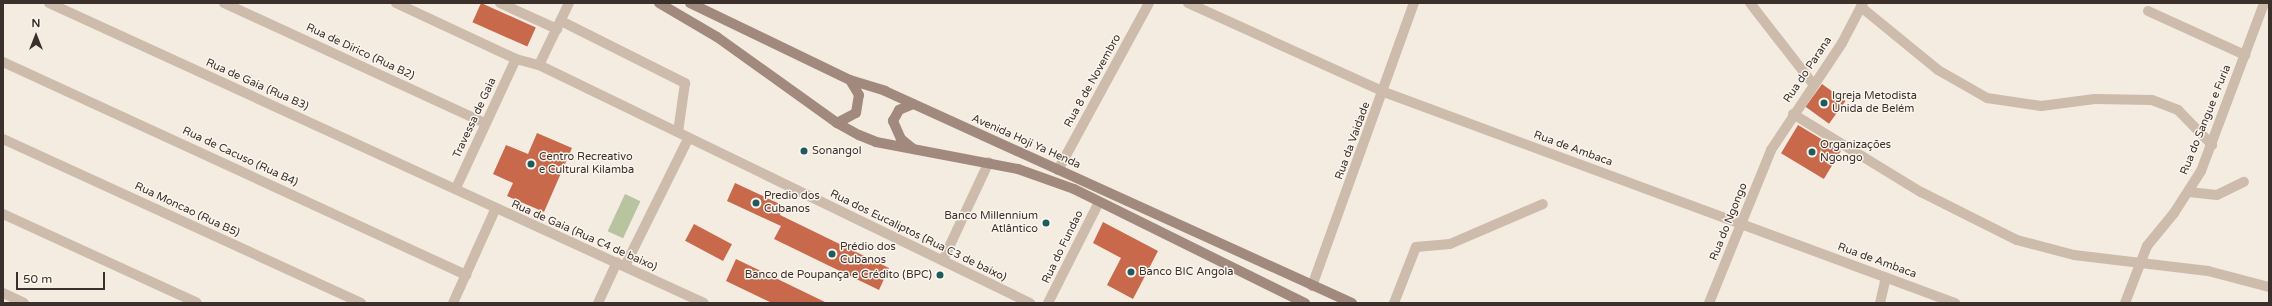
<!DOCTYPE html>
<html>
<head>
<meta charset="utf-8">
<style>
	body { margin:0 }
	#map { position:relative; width:2272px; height:306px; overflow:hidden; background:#f4ebe1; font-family:"Varela Round",sans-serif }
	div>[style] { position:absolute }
	.green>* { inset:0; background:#b8c4a0; transform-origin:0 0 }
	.building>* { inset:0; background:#c8694b; transform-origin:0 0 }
	.minor>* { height:10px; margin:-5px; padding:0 5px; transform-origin:5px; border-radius:5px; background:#cdbbac }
	.secondary>* { height:10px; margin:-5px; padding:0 5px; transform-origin:5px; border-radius:5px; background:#a18a7d }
	.dots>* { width:11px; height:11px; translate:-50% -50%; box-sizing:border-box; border:2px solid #fbf5ee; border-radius:50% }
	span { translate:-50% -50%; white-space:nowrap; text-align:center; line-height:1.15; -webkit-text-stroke:3px #fbf5ee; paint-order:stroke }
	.street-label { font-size:11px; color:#3b302b }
	.poi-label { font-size:11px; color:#3b302b }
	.left { translate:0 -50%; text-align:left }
	.right { translate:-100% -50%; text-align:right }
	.frame { position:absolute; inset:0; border:4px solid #3b302b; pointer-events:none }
	.north { position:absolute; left:16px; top:16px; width:40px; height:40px; -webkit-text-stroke:3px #fbf5ee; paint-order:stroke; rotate:0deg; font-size:11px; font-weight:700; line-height:16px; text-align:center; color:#3b302b }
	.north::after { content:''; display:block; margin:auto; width:14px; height:18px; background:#3b302b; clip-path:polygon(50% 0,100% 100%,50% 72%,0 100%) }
	.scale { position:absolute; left:16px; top:272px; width:89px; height:18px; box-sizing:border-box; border:2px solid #3b302b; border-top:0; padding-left:5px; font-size:12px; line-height:14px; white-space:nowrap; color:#3b302b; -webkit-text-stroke:3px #fbf5ee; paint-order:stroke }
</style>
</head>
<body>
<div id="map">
	<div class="green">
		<i style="left:625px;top:194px;width:17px;height:41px;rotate:25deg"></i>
	</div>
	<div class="building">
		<i style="left:481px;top:3px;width:60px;height:21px;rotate:24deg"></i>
		<i style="left:1822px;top:84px;width:29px;height:28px;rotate:36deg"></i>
		<i style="left:1798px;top:125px;width:50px;height:33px;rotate:31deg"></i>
		<i style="clip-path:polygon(537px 133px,572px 148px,544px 212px,507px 196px,513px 183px,493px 174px,506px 145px,528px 154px)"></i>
		<i style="clip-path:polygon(735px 183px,784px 206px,780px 215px,889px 268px,879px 290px,774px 239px,781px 226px,727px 201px)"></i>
		<i style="clip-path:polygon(1103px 222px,1158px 251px,1133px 299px,1107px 285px,1121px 258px,1093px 243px)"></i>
		<i style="left:694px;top:224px;width:43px;height:19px;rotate:28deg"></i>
		<i style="clip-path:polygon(736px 259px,827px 303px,772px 303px,726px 281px)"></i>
	</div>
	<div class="minor">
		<i style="left:49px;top:3px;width:720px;rotate:24.61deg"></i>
		<i style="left:224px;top:3px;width:287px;rotate:24.7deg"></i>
		<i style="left:396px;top:3px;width:132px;rotate:25deg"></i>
		<i style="left:516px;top:59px;width:24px;rotate:15deg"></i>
		<i style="left:539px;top:65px;width:546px;rotate:25.86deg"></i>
		<i style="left:500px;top:3px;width:63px;rotate:24.5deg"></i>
		<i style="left:1188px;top:3px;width:215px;rotate:24.4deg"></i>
		<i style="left:1384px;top:92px;width:609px;rotate:20.28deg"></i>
		<i style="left:1750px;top:3px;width:103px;rotate:52.1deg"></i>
		<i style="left:1861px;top:7px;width:99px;rotate:39.3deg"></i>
		<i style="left:1938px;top:70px;width:56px;rotate:29.7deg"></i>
		<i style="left:1987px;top:98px;width:55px;rotate:8.4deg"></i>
		<i style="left:2041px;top:106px;width:54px;rotate:-7.4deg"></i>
		<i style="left:2095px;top:99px;width:57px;rotate:1deg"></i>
		<i style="left:2152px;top:100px;width:28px;rotate:21deg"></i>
		<i style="left:2178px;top:110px;width:49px;rotate:45.8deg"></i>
		<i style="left:2148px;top:11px;width:107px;rotate:24.4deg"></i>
		<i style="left:561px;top:21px;width:139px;rotate:26.6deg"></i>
		<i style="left:685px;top:83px;width:49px;rotate:98.1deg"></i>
		<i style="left:3px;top:62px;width:510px;rotate:24.7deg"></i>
		<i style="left:539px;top:65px;width:69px;rotate:-64.2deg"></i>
		<i style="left:1793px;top:114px;width:150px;rotate:31.4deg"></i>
		<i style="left:1921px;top:192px;width:107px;rotate:26.6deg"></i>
		<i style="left:2017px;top:240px;width:59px;rotate:14.7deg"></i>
		<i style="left:2074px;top:255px;width:135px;rotate:6.8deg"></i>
		<i style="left:2208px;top:271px;width:63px;rotate:14.7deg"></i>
		<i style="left:3px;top:139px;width:394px;rotate:24.6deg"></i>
		<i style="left:1058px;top:170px;width:190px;rotate:-61.4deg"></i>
		<i style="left:456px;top:188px;width:142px;rotate:-65.1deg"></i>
		<i style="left:2189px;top:192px;width:28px;rotate:6deg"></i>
		<i style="left:2217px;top:195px;width:30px;rotate:-26deg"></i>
		<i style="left:3px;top:214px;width:213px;rotate:24.6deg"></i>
		<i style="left:943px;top:260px;width:108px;rotate:-64.9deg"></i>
		<i style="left:625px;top:266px;width:142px;rotate:-63.6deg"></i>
		<i style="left:1312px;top:286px;width:301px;rotate:-70.2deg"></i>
		<i style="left:3px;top:293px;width:23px;rotate:25deg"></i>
		<i style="left:453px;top:303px;width:102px;rotate:-65.7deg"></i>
		<i style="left:598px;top:303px;width:45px;rotate:-65.1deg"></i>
		<i style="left:1048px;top:303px;width:113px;rotate:-63.2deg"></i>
		<i style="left:1394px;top:303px;width:60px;rotate:-68.6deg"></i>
		<i style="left:1416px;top:247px;width:34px;rotate:-5deg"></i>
		<i style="left:1450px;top:244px;width:101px;rotate:-23.3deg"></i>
		<i style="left:1709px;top:303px;width:165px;rotate:-67.9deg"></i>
		<i style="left:1771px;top:150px;width:128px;rotate:-56.4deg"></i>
		<i style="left:1842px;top:43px;width:45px;rotate:-62.3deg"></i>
		<i style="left:1880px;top:303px;width:26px;rotate:-77deg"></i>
		<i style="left:2125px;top:303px;width:61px;rotate:-68.9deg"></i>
		<i style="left:2147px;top:246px;width:43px;rotate:-50.7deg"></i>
		<i style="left:2174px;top:213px;width:50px;rotate:-57.3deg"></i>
		<i style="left:2201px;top:171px;width:179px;rotate:-69.4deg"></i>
	</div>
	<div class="secondary">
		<i style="left:659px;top:3px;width:67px;rotate:30.4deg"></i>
		<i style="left:717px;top:37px;width:148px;rotate:35.6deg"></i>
		<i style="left:837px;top:123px;width:25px;rotate:29deg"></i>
		<i style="left:859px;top:135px;width:18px;rotate:22deg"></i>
		<i style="left:876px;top:142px;width:145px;rotate:10.8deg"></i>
		<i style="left:1018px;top:169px;width:59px;rotate:19.7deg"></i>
		<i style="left:1074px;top:189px;width:258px;rotate:26.3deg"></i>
		<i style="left:690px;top:3px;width:178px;rotate:25.7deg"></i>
		<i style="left:850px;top:80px;width:37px;rotate:17deg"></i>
		<i style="left:885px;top:91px;width:513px;rotate:24.42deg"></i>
		<i style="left:837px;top:123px;width:21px;rotate:-28deg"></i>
		<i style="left:856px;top:113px;width:18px;rotate:-81deg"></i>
		<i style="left:859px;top:95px;width:17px;rotate:-121deg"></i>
		<i style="left:912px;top:148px;width:14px;rotate:-141deg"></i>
		<i style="left:901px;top:139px;width:20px;rotate:-114deg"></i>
		<i style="left:893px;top:121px;width:13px;rotate:-61deg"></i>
		<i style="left:899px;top:110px;width:15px;rotate:-23deg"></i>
	</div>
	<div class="dots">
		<i style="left:1824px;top:103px;background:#1f5a5e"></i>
		<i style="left:804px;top:151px;background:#1f5a5e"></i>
		<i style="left:1812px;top:152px;background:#1f5a5e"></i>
		<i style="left:531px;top:164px;background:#1f5a5e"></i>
		<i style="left:756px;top:203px;background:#1f5a5e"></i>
		<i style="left:1046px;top:223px;background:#1f5a5e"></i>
		<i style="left:832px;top:254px;background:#1f5a5e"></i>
		<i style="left:1131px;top:272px;background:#1f5a5e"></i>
		<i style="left:940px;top:275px;background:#1f5a5e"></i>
	</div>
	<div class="street-label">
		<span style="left:360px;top:52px;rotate:25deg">Rua de Dirico (Rua B2)</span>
		<span style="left:1808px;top:70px;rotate:-56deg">Rua do Parana</span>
		<span style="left:1093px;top:81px;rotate:-61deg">Rua 8 de Novembro</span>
		<span style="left:257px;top:85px;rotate:24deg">Rua de Gaia (Rua B3)</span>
		<span style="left:475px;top:118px;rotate:-65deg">Travessa de Gaia</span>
		<span style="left:2206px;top:120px;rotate:-68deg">Rua do Sangue e Furia</span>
		<span style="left:1353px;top:141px;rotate:-70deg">Rua da Vaidade</span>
		<span style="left:1026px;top:142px;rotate:24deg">Avenida Hoji Ya Henda</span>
		<span style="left:1573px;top:149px;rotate:20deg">Rua de Ambaca</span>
		<span style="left:240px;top:157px;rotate:25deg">Rua de Cacuso (Rua B4)</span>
		<span style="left:187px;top:210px;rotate:25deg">Rua Moncao (Rua B5)</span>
		<span style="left:1729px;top:222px;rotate:-68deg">Rua do Ngongo</span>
		<span style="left:584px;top:236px;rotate:24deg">Rua de Gaia (Rua C4 de baixo)</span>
		<span style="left:918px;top:236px;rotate:26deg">Rua dos Eucaliptos (Rua C3 de baixo)</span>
		<span style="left:1063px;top:247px;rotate:-64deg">Rua do Fundao</span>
		<span style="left:1877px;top:261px;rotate:20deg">Rua de Ambaca</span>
	</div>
	<div class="poi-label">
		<span class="left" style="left:1832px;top:103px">Igreja Metodista<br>Unida de Belém</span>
		<span class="left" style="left:1820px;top:152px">Organizações<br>Ngongo</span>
		<span class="left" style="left:812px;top:151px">Sonangol</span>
		<span class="left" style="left:539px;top:164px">Centro Recreativo<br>e Cultural Kilamba</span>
		<span class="left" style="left:764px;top:203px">Predio dos<br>Cubanos</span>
		<span class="right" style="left:1038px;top:223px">Banco Millennium<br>Atlântico</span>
		<span class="left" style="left:840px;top:254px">Prédio dos<br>Cubanos</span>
		<span class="left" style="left:1139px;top:272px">Banco BIC Angola</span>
		<span class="right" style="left:932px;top:275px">Banco de Poupança e Crédito (BPC)</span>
	</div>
	<div class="frame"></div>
	<div class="north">N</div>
	<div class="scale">50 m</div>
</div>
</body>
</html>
